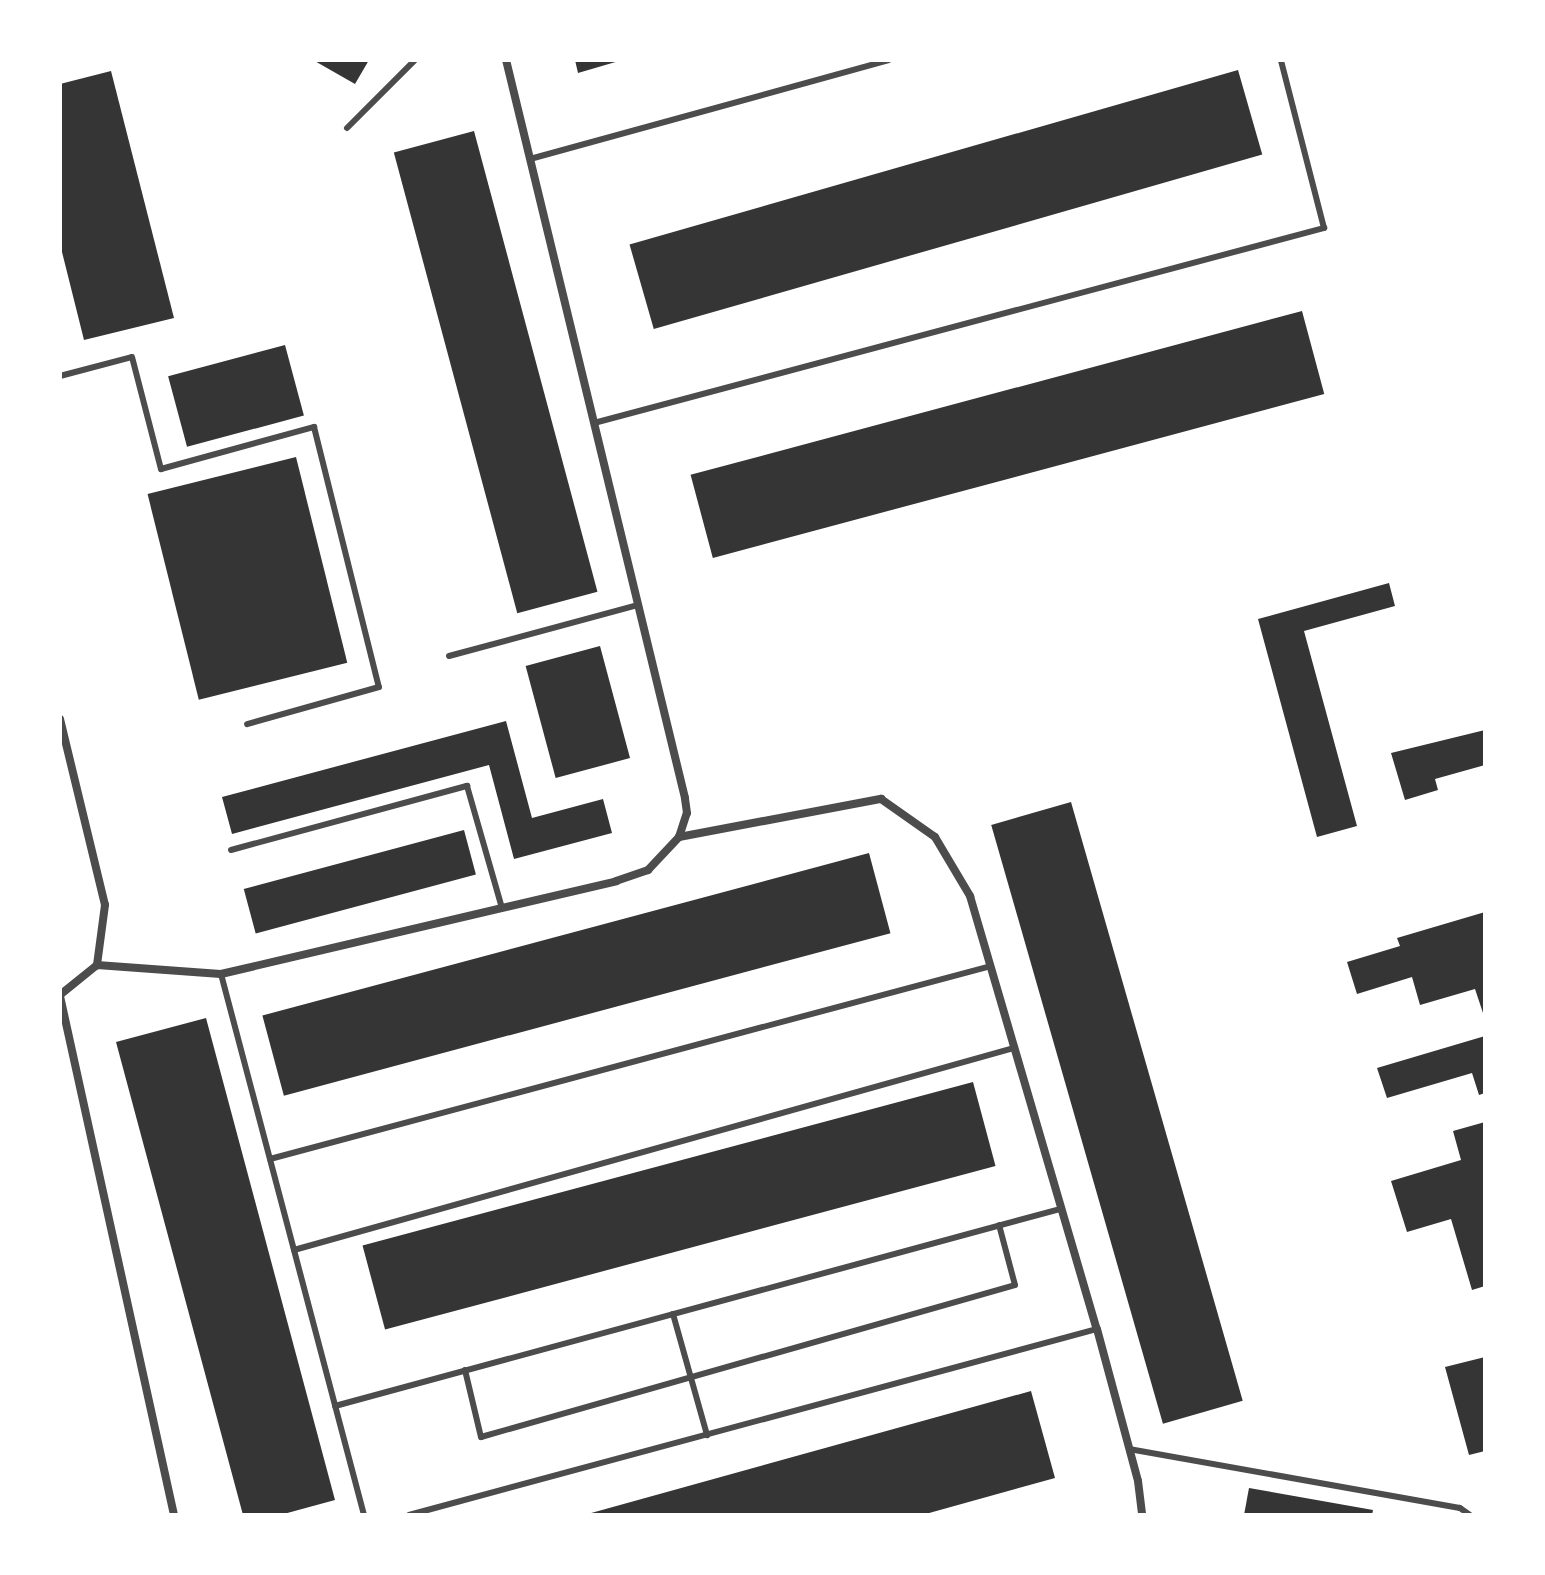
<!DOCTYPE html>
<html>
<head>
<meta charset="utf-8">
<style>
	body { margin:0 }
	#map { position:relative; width:1545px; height:1575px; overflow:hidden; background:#fff; font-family:Literata,serif }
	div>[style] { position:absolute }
	.building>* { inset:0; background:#353535; transform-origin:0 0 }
	.service>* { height:6px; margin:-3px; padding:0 3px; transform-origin:3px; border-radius:3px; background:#4c4c4c }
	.minor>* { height:8px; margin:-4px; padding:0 4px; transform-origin:4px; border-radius:4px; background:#4c4c4c }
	span { translate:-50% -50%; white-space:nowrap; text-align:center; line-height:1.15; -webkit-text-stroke:8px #fff; paint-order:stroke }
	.frame { position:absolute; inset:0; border:62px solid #fff; pointer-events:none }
</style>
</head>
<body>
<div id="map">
	<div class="building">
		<i style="clip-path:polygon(313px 60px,369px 60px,355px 84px)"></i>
		<i style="clip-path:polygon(575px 60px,619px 60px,619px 61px,578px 73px)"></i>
		<i style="left:1238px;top:70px;width:88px;height:633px;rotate:74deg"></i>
		<i style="clip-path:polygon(111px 71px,174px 318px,84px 340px,60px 244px,60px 84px)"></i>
		<i style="left:474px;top:131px;width:477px;height:83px;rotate:75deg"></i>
		<i style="left:1302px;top:311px;width:86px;height:633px;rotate:75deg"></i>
		<i style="left:285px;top:345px;width:73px;height:121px;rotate:75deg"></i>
		<i style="left:296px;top:457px;width:212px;height:153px;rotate:76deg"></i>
		<i style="clip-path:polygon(1389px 583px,1395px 606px,1304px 631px,1357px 826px,1317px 837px,1258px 619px)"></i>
		<i style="left:600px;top:646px;width:116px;height:77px;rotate:75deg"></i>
		<i style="clip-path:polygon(506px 721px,532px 818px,603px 799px,612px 833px,514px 859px,489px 765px,232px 834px,222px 797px)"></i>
		<i style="clip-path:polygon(1485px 730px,1485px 765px,1435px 779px,1438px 790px,1405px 800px,1391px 753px)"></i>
		<i style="left:1071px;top:802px;width:623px;height:83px;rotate:74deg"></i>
		<i style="left:464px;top:830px;width:46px;height:228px;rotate:75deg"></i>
		<i style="left:869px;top:853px;width:83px;height:628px;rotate:75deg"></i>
		<i style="clip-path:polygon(1485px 912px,1485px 1019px,1475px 989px,1420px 1005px,1412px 977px,1357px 994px,1347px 962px,1400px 946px,1397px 938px)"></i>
		<i style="clip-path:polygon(206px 1018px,335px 1500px,280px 1515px,243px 1515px,116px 1042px)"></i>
		<i style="clip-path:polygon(1485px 1036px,1485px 1093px,1479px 1095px,1472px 1073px,1387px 1098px,1377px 1068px)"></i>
		<i style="left:973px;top:1082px;width:87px;height:632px;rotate:75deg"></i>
		<i style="clip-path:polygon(1485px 1122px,1485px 1286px,1472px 1290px,1451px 1219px,1407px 1232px,1391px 1181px,1461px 1160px,1453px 1131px)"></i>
		<i style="clip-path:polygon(1485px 1357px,1485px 1451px,1469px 1455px,1445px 1367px)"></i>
		<i style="clip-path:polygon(1031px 1391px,1055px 1478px,922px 1515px,584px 1515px)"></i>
		<i style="clip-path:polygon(1249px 1488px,1373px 1510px,1372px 1515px,1244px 1515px)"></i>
	</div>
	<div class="service">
		<i style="left:347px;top:128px;width:96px;rotate:-45deg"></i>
		<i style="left:530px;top:159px;width:372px;rotate:-15.4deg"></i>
		<i style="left:60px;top:376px;width:74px;rotate:-14.8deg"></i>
		<i style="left:132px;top:357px;width:116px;rotate:75.5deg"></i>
		<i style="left:161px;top:469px;width:159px;rotate:-15.4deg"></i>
		<i style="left:314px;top:427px;width:268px;rotate:76deg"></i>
		<i style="left:379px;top:687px;width:137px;rotate:164.3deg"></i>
		<i style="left:594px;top:423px;width:756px;rotate:-14.96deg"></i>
		<i style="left:1324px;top:228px;width:173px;rotate:-104.4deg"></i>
		<i style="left:449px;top:656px;width:196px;rotate:-15.1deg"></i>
		<i style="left:231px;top:850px;width:245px;rotate:-15.2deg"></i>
		<i style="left:467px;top:786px;width:127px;rotate:74deg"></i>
		<i style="left:221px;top:974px;width:560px;rotate:75.19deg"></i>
		<i style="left:270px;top:1159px;width:746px;rotate:-14.99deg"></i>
		<i style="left:294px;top:1250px;width:748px;rotate:-15.67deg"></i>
		<i style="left:673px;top:1314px;width:126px;rotate:74.3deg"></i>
		<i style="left:465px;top:1370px;width:69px;rotate:76.6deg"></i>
		<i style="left:481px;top:1437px;width:555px;rotate:-15.89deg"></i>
		<i style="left:1015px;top:1285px;width:62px;rotate:-104.9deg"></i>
		<i style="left:335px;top:1406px;width:751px;rotate:-15.2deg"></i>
		<i style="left:1129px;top:1449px;width:336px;rotate:10.1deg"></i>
		<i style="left:1460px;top:1508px;width:12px;rotate:35deg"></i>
		<i style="left:409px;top:1515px;width:713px;rotate:-15.13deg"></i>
	</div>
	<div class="minor">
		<i style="left:60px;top:719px;width:191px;rotate:76.4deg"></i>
		<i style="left:105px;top:905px;width:61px;rotate:97.6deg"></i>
		<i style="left:97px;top:965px;width:48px;rotate:141deg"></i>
		<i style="left:679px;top:837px;width:206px;rotate:-10.7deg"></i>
		<i style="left:881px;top:799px;width:66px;rotate:35.1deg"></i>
		<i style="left:935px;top:837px;width:69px;rotate:59.3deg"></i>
		<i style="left:970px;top:896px;width:451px;rotate:73.7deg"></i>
		<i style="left:1097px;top:1329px;width:157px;rotate:74.9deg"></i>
		<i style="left:1138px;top:1481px;width:34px;rotate:83deg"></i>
		<i style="left:97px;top:965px;width:124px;rotate:4.2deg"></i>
		<i style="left:221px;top:974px;width:406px;rotate:-13.2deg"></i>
		<i style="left:616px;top:881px;width:34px;rotate:-19deg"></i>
		<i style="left:648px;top:870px;width:45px;rotate:-46.8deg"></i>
		<i style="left:679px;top:837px;width:25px;rotate:-72deg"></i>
		<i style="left:687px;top:813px;width:15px;rotate:-98deg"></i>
		<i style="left:685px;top:798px;width:759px;rotate:-103.63deg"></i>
		<i style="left:60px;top:996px;width:531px;rotate:77.61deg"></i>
	</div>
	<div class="frame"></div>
</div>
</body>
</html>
